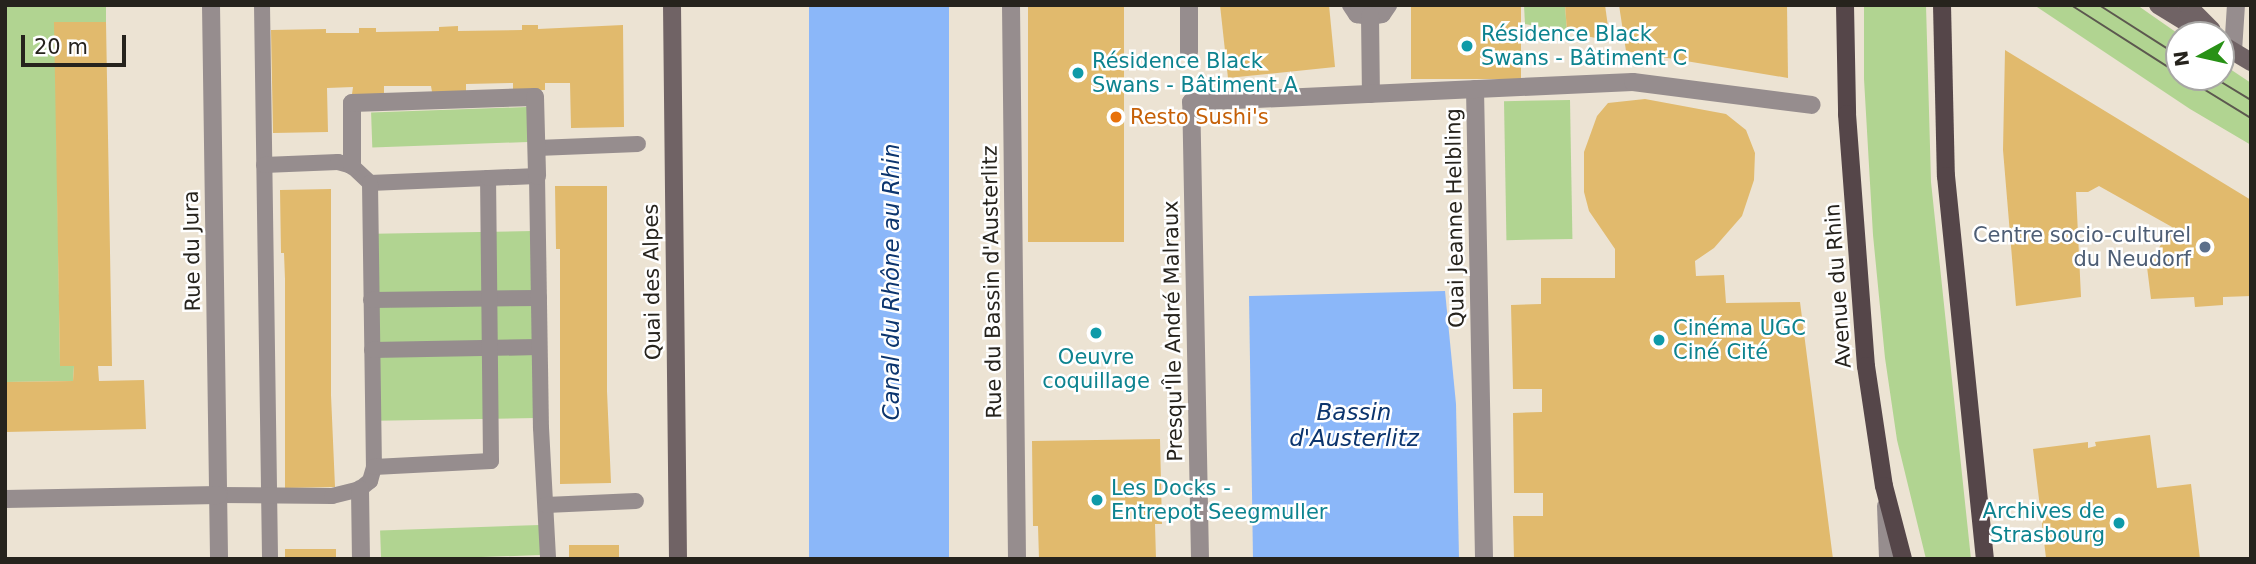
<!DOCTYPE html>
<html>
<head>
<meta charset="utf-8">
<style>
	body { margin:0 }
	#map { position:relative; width:2256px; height:564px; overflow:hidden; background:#ece3d3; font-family:"DejaVu Sans",sans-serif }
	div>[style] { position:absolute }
	.green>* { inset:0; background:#b1d491; transform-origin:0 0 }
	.water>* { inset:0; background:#8bb7f9; transform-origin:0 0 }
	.building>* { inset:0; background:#e1ba6d; transform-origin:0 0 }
	.lane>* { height:16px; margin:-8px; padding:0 8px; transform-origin:8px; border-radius:8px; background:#968d8e }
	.street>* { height:18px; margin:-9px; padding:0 9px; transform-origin:9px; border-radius:9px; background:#968d8e }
	.secondary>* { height:18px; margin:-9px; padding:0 9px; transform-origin:9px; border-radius:9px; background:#706365 }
	.primary>* { height:18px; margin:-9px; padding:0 9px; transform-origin:9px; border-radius:9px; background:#554649 }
	.tram>* { height:2px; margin:-1px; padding:0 1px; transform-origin:1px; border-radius:1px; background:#5c584f }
	.dots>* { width:19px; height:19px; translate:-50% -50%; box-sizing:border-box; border:4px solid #fff; border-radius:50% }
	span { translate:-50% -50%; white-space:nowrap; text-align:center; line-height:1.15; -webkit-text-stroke:5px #fff; paint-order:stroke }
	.culture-label { font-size:21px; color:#0d838f }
	.left { translate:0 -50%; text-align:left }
	.right { translate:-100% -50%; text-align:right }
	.food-label { font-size:21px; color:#c56008 }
	.street-label { font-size:21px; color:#26231d }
	.service-label { font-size:21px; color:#4e5e75 }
	.water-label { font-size:23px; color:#0c356e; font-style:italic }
	.frame { position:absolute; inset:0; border:7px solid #26231d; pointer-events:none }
	.north { position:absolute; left:2165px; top:21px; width:70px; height:70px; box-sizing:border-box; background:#fff; border:2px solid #a8a7a5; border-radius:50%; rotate:262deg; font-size:19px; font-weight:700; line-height:28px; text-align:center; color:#26231d }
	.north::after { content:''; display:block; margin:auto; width:24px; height:32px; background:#289116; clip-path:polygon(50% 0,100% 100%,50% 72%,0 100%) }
	.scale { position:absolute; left:21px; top:35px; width:105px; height:32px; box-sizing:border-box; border:4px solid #26231d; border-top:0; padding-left:9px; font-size:21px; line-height:24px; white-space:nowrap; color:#26231d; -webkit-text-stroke:5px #fff; paint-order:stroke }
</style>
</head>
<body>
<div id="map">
	<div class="green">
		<i style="clip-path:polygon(5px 5px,106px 5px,106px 22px,55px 22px,60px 366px,74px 366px,73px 381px,5px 382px)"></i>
		<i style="clip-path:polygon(1524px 5px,1565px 5px,1567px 32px,1525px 24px)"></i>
		<i style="clip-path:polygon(1864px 5px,1926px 5px,1931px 182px,1971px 559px,1926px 559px,1897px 440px,1885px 358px,1873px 235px,1864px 79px)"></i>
		<i style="clip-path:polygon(2034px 5px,2137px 5px,2180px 35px,2179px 77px,2221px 77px,2221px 63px,2251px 83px,2251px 145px,2190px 109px)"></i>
		<i style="left:1570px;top:100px;width:139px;height:66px;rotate:89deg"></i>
		<i style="left:527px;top:107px;width:35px;height:156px;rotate:88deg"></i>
		<i style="left:533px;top:231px;width:187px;height:159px;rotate:89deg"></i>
		<i style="left:540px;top:525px;width:30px;height:160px;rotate:88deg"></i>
	</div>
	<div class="water">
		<i style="left:809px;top:5px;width:140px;height:554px"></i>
		<i style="clip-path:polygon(1445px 291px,1456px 404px,1459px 559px,1253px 559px,1249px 296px)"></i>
	</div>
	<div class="building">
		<i style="left:1028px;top:5px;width:96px;height:237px"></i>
		<i style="clip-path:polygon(1220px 5px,1329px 5px,1335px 67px,1228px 78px)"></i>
		<i style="left:1411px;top:5px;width:110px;height:74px"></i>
		<i style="clip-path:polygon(1565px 5px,1605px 5px,1610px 41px,1567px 32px)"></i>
		<i style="clip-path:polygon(1619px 5px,1787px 5px,1788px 78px,1626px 51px)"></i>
		<i style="clip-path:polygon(54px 22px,106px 22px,112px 366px,98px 366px,99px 381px,144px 380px,146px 429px,5px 432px,5px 382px,73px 381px,74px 366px,60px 366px)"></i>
		<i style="clip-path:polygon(522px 25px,538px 25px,538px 29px,623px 25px,624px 127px,571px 128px,570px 83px,545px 83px,545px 90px,513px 91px,513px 83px,466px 84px,466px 92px,432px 92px,431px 86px,384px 86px,384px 94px,352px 94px,353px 87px,327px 88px,328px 132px,273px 133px,271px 30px,326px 29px,326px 33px,359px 33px,359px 28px,376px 28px,376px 32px,439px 31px,439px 27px,458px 26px,458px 31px,522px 30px)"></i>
		<i style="clip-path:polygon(2005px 50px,2251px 200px,2251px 296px,2223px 297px,2223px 305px,2195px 307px,2194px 297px,2151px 299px,2147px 267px,2172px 227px,2099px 186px,2088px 192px,2076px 192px,2081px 297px,2016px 306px,2003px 150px)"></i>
		<i style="clip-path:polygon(1645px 99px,1726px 114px,1746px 130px,1755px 153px,1754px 180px,1742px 216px,1714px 248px,1695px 261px,1696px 276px,1724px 275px,1726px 303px,1800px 302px,1833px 559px,1514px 559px,1513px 516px,1543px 516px,1543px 493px,1514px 493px,1513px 413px,1542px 412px,1542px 389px,1513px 389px,1511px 305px,1541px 304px,1541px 278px,1615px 278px,1615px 249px,1589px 211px,1584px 192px,1584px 152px,1597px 116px,1608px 103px)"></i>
		<i style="clip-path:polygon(555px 186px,607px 186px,607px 391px,611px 483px,560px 484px,560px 249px,556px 249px)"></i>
		<i style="clip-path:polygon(331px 189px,331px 395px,335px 487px,285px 488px,285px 279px,284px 253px,281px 253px,280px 190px)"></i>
		<i style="clip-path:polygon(2150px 435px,2157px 488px,2191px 484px,2200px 559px,2046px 558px,2033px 449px,2088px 442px,2088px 448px,2096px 446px,2095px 442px)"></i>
		<i style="clip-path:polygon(1160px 439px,1162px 524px,1155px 524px,1156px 559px,1039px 559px,1038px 526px,1033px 526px,1032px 441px)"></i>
		<i style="left:569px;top:545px;width:50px;height:14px"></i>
		<i style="left:336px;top:549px;width:10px;height:51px;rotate:90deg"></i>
	</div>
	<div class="lane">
		<i style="left:262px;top:5px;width:554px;rotate:89.17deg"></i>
		<i style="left:537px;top:148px;width:101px;rotate:-2.3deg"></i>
		<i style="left:264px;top:165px;width:74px;rotate:-2.3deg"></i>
		<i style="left:338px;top:162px;width:15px;rotate:16deg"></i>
		<i style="left:352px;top:166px;width:25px;rotate:43deg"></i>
		<i style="left:370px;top:183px;width:118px;rotate:-2.4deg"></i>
		<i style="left:370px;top:183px;width:284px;rotate:89.2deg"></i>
		<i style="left:371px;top:300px;width:168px;rotate:-0.7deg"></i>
		<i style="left:372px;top:350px;width:167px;rotate:-1deg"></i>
		<i style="left:218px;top:495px;width:114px;rotate:0.5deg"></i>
		<i style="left:332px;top:496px;width:29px;rotate:-14deg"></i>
		<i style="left:360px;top:489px;width:13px;rotate:-39deg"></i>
		<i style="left:370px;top:481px;width:15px;rotate:-74deg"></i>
		<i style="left:374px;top:467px;width:117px;rotate:-2.9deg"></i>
		<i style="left:491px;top:461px;width:283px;rotate:-90.6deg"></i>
		<i style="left:488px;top:178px;width:49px;rotate:-2.3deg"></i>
		<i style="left:537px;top:176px;width:252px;rotate:89.1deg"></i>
		<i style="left:541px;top:428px;width:131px;rotate:86.9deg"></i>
		<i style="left:546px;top:505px;width:90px;rotate:-2.5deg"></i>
		<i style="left:1885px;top:506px;width:53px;rotate:87.8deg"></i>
	</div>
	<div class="street">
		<i style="left:211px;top:5px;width:554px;rotate:89.17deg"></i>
		<i style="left:1011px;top:5px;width:554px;rotate:89.38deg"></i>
		<i style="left:1189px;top:5px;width:47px;rotate:90deg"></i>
		<i style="left:1351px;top:5px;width:11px;rotate:56deg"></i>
		<i style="left:1357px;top:14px;width:13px;rotate:9deg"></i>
		<i style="left:1370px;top:16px;width:12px;rotate:-9deg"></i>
		<i style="left:1382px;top:14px;width:11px;rotate:-56deg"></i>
		<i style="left:1370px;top:16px;width:78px;rotate:89.3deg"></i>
		<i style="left:2233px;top:51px;width:46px;rotate:-86.3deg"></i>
		<i style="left:1475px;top:89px;width:470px;rotate:88.9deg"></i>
		<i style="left:352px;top:166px;width:63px;rotate:-90deg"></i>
		<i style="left:352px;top:103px;width:183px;rotate:-1.9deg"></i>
		<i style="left:535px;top:97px;width:79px;rotate:88.5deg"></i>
		<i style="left:360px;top:489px;width:70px;rotate:89.2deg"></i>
		<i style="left:5px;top:499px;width:213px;rotate:-1.1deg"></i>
		<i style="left:1200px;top:559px;width:457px;rotate:-91.1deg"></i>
		<i style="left:1191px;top:102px;width:442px;rotate:-2.6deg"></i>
		<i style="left:1633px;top:82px;width:180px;rotate:7.3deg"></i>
	</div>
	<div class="secondary">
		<i style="left:672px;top:5px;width:554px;rotate:89.38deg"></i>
		<i style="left:2158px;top:5px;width:57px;rotate:31.5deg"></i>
		<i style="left:2187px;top:5px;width:35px;rotate:45deg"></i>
		<i style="left:2221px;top:44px;width:35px;rotate:31deg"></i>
	</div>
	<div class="primary">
		<i style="left:1845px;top:5px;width:109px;rotate:88.9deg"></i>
		<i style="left:1847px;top:114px;width:253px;rotate:85.7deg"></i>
		<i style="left:1866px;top:366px;width:121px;rotate:81.5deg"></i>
		<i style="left:1884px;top:486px;width:75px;rotate:75.4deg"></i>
		<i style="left:1942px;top:5px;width:171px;rotate:88.7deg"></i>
		<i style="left:1946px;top:176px;width:385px;rotate:84.2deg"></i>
	</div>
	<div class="tram">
		<i style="left:2071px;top:5px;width:128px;rotate:32.6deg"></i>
		<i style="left:2099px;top:5px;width:95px;rotate:32.5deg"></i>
		<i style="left:2184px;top:77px;width:79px;rotate:31.5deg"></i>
		<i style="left:2213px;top:77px;width:44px;rotate:31.2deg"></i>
	</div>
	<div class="dots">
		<i style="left:1467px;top:46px;background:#0f9aa8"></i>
		<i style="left:1078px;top:73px;background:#0f9aa8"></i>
		<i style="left:1116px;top:117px;background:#e8710a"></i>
		<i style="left:2205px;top:247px;background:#5c6f8a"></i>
		<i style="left:1096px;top:333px;background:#0f9aa8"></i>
		<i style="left:1659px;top:340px;background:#0f9aa8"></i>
		<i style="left:1097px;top:500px;background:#0f9aa8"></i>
		<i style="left:2119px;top:523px;background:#0f9aa8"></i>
	</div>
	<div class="culture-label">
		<span class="left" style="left:1481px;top:46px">Résidence Black<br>Swans - Bâtiment C</span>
		<span class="left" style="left:1092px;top:73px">Résidence Black<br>Swans - Bâtiment A</span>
		<span class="left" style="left:1673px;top:340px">Cinéma UGC<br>Ciné Cité</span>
		<span style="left:1096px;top:369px">Oeuvre<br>coquillage</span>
		<span class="left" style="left:1111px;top:500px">Les Docks -<br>Entrepot Seegmuller</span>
		<span class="right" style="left:2105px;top:523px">Archives de<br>Strasbourg</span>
	</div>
	<div class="food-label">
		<span class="left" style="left:1130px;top:117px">Resto Sushi's</span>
	</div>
	<div class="street-label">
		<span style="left:1455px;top:218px;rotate:-91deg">Quai Jeanne Helbling</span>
		<span style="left:192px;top:251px;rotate:-91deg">Rue du Jura</span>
		<span style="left:652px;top:282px;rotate:-91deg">Quai des Alpes</span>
		<span style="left:992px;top:282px;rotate:-91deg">Rue du Bassin d'Austerlitz</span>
		<span style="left:1838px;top:286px;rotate:-94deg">Avenue du Rhin</span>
		<span style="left:1173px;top:331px;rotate:-91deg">Presqu'Île André Malraux</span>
	</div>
	<div class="service-label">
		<span class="right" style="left:2191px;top:247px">Centre socio-culturel<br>du Neudorf</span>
	</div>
	<div class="water-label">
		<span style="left:891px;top:282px;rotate:-90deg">Canal du Rhône au Rhin</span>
		<span style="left:1354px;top:425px">Bassin<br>d'Austerlitz</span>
	</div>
	<div class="frame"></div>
	<div class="north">N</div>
	<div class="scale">20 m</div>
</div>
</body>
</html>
